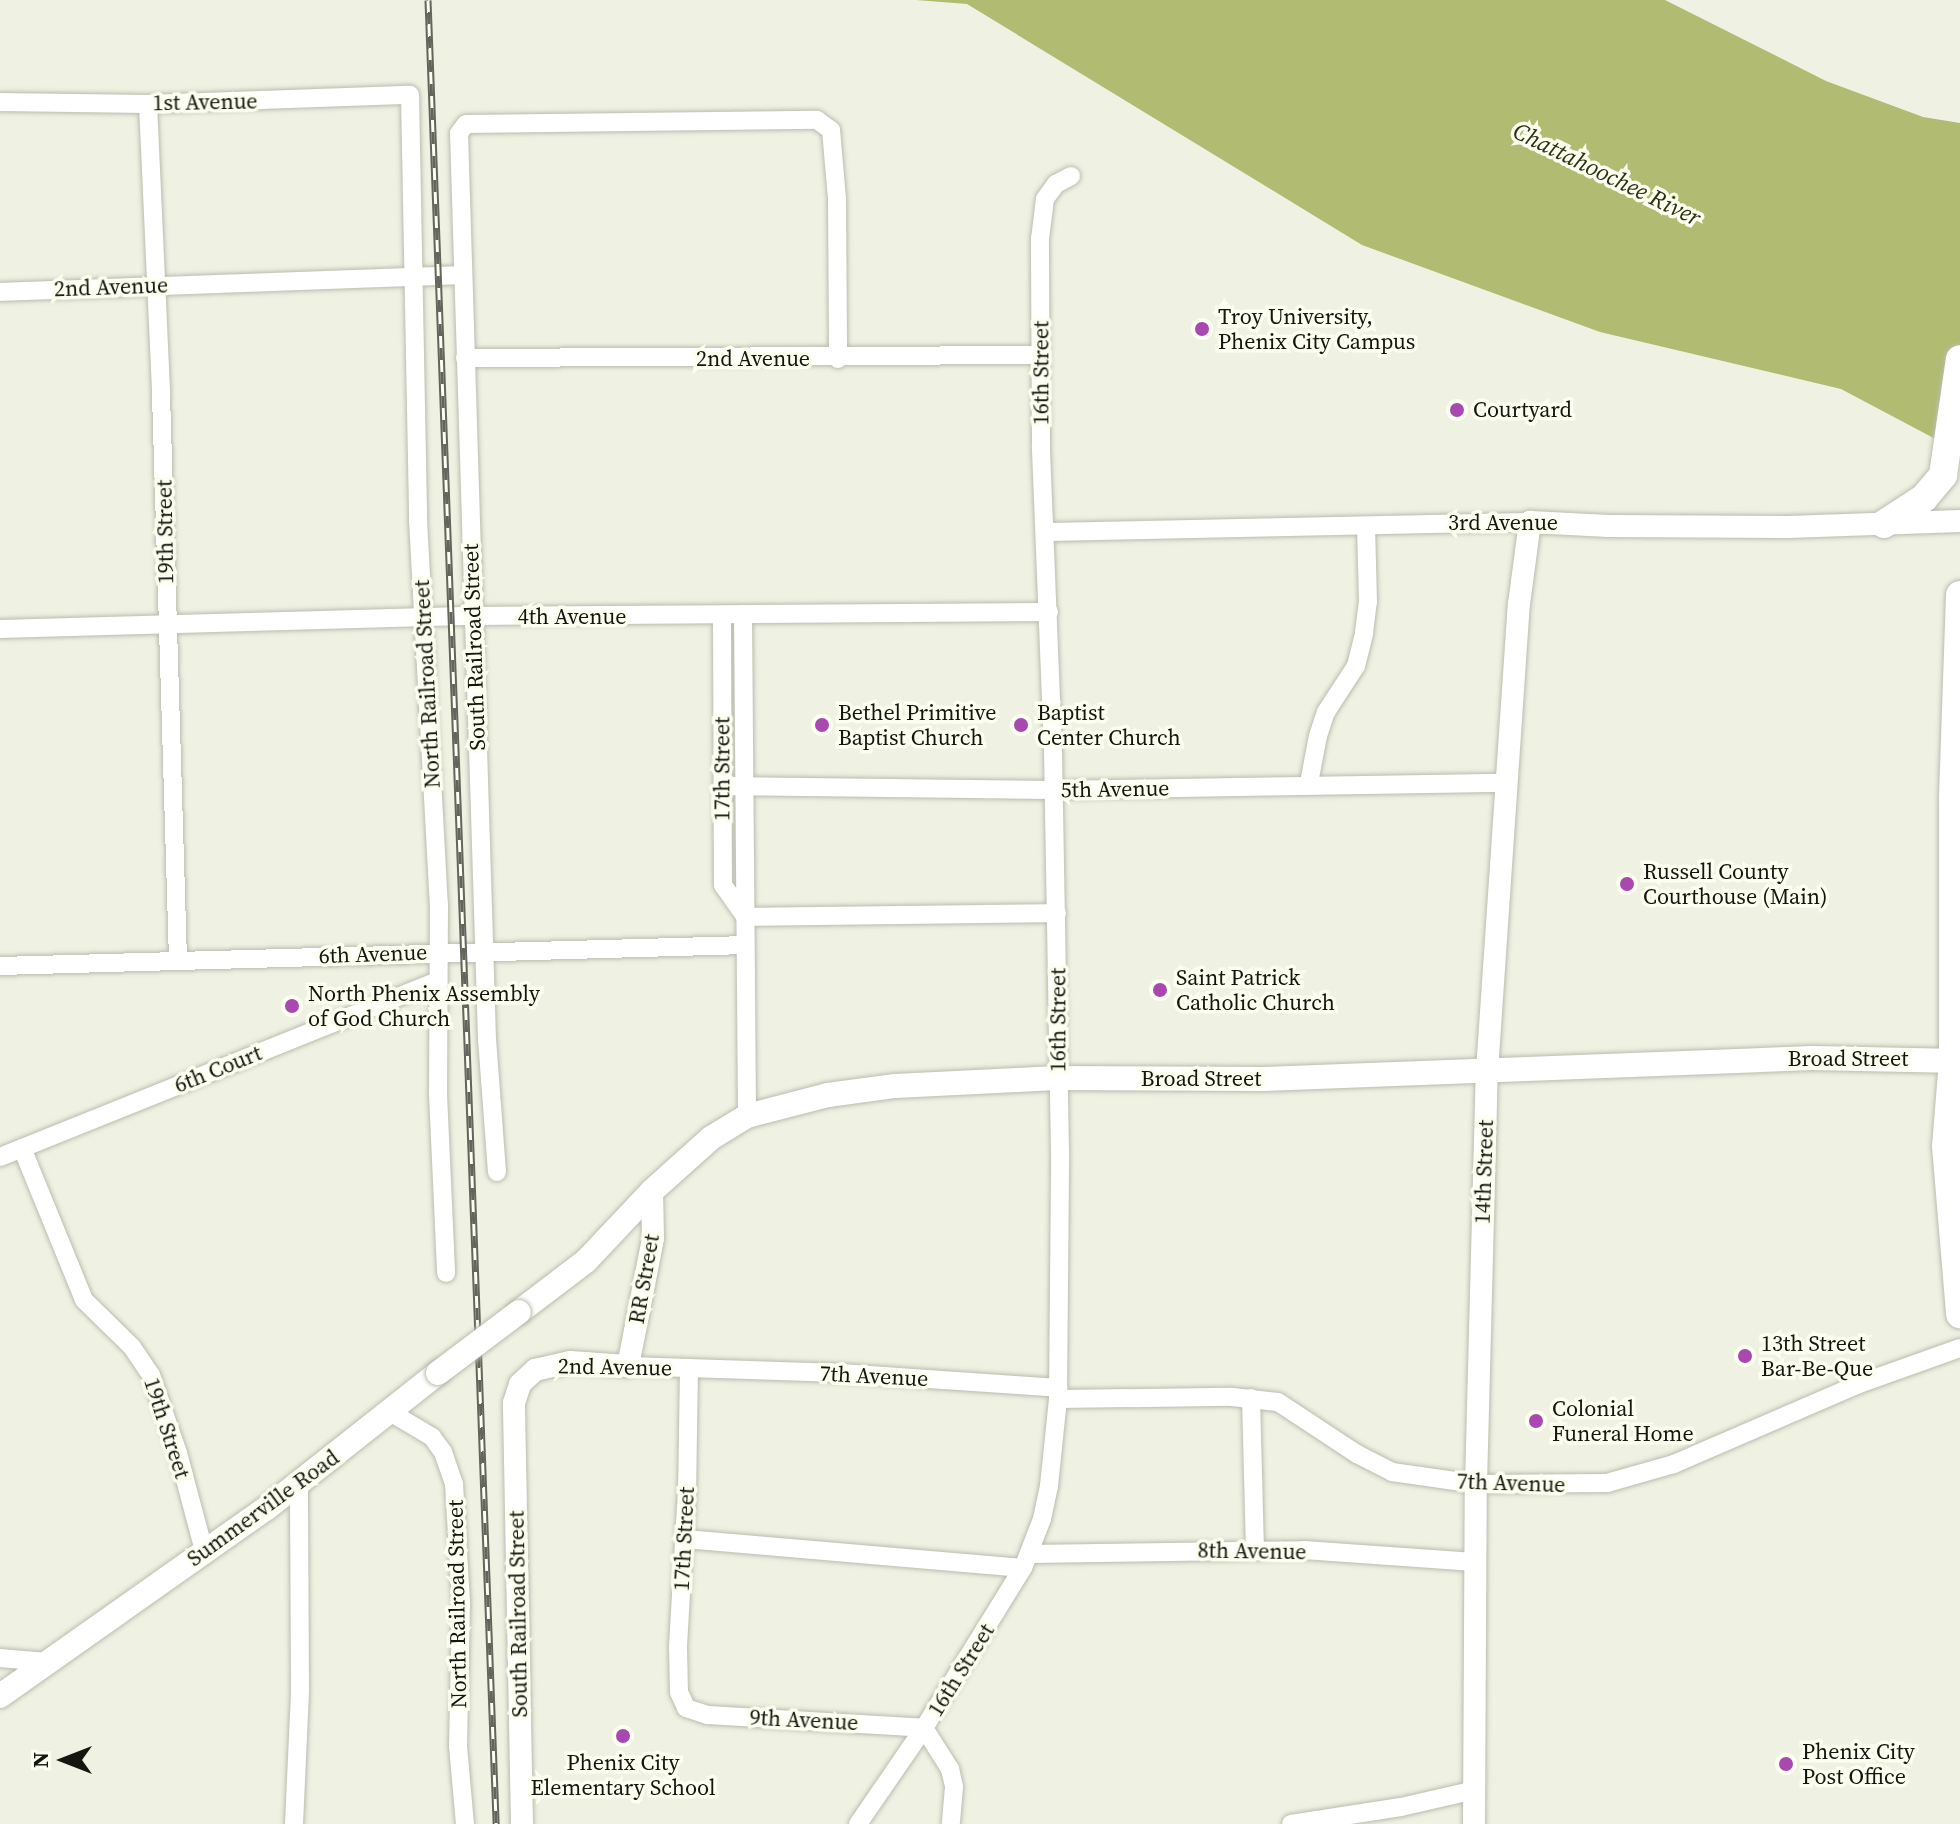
<!DOCTYPE html>
<html>
<head>
<meta charset="utf-8">
<style>
	body { margin:0 }
	#map { position:relative; width:1960px; height:1824px; overflow:hidden; background:#eff1e2; font-family:"Source Serif 4",serif }
	div>[style] { position:absolute }
	.water>* { inset:0; background:#b1bb71 }
	.roads { filter:drop-shadow(0 0 2px #babdae) drop-shadow(0 0 2px #babdae) }
	.minor>* { height:18px; margin:-9px; padding:0 9px; transform-origin:9px; border-radius:9px; background:#fff }
	.tertiary>* { height:22px; margin:-11px; padding:0 11px; transform-origin:11px; border-radius:11px; background:#fff }
	.secondary>* { height:24px; margin:-12px; padding:0 12px; transform-origin:12px; border-radius:12px; background:#fff }
	.primary>* { height:28px; margin:-14px; padding:0 14px; transform-origin:14px; border-radius:14px; background:#fff }
	.rail>* { height:7px; margin-top:-3.5px; transform-origin:0; background:repeating-linear-gradient(90deg,#fcffef 0 12px,#64645c 0 24px); box-sizing:border-box; border-block:2px solid #64645c }
	.bridges { filter:drop-shadow(0 0 2px #babdae) drop-shadow(0 0 2px #babdae) }
	.secondary-bridge>* { height:24px; margin:-12px; padding:0 12px; transform-origin:12px; border-radius:12px; background:#fff }
	.dots>* { width:22px; height:22px; translate:-50% -50%; box-sizing:border-box; border:4px solid #fcffef; border-radius:50% }
	span { translate:-50% -50%; white-space:nowrap; text-align:center; line-height:1.15; -webkit-text-stroke:7px #fcffef; paint-order:stroke }
	.street-label { font-size:22px; color:#151510 }
	.poi-label { font-size:22px; color:#151510 }
	.left { translate:0 -50%; text-align:left }
	.water-label { font-size:24px; color:#2d3110; font-style:italic }
	.north { position:absolute; left:24px; top:1720px; width:80px; height:80px; -webkit-text-stroke:6px #fcffef; paint-order:stroke; rotate:270deg; font-size:22px; font-weight:700; line-height:32px; text-align:center; color:#151510 }
	.north::after { content:''; display:block; margin:auto; width:28px; height:36px; background:#151510; clip-path:polygon(50% 0,100% 100%,50% 72%,0 100%) }
</style>
</head>
<body>
<div id="map">
	<div class="water">
		<i style="clip-path:polygon(916px 0,1665px 0,1826px 81px,1923px 117px,1960px 123px,1960px 452px,1841px 389px,1600px 332px,1362px 245px,967px 4px)"></i>
	</div>
	<div class="roads">
		<div class="minor">
			<i style="left:0;top:102px;width:148px;rotate:0.8deg"></i>
			<i style="left:148px;top:104px;width:262px;rotate:-2deg"></i>
			<i style="left:410px;top:95px;width:425px;rotate:88.9deg"></i>
			<i style="left:418px;top:520px;width:385px;rotate:86.9deg"></i>
			<i style="left:439px;top:904px;width:190px;rotate:90.3deg"></i>
			<i style="left:438px;top:1094px;width:179px;rotate:87.4deg"></i>
			<i style="left:148px;top:104px;width:290px;rotate:87.4deg"></i>
			<i style="left:161px;top:394px;width:566px;rotate:88.28deg"></i>
			<i style="left:0;top:292px;width:462px;rotate:-2.1deg"></i>
			<i style="left:465px;top:358px;width:576px;rotate:-0.3deg"></i>
			<i style="left:1046px;top:532px;width:484px;rotate:-1.2deg"></i>
			<i style="left:743px;top:614px;width:502px;rotate:89.54deg"></i>
			<i style="left:722px;top:615px;width:270px;rotate:89.8deg"></i>
			<i style="left:723px;top:885px;width:39px;rotate:55deg"></i>
			<i style="left:0;top:629px;width:472px;rotate:-1.6deg"></i>
			<i style="left:472px;top:616px;width:577px;rotate:-0.4deg"></i>
			<i style="left:1309px;top:783px;width:48px;rotate:-79.2deg"></i>
			<i style="left:1318px;top:736px;width:25px;rotate:-72deg"></i>
			<i style="left:1326px;top:712px;width:55px;rotate:-56.9deg"></i>
			<i style="left:1356px;top:666px;width:34px;rotate:-76deg"></i>
			<i style="left:1364px;top:633px;width:31px;rotate:-83deg"></i>
			<i style="left:1368px;top:602px;width:75px;rotate:-91.5deg"></i>
			<i style="left:722px;top:786px;width:330px;rotate:0.7deg"></i>
			<i style="left:1052px;top:790px;width:455px;rotate:-0.9deg"></i>
			<i style="left:745px;top:917px;width:312px;rotate:-0.7deg"></i>
			<i style="left:0;top:966px;width:745px;rotate:-1.61deg"></i>
			<i style="left:22px;top:1148px;width:164px;rotate:67.8deg"></i>
			<i style="left:84px;top:1300px;width:67px;rotate:44.4deg"></i>
			<i style="left:132px;top:1347px;width:34px;rotate:56deg"></i>
			<i style="left:151px;top:1375px;width:83px;rotate:70.9deg"></i>
			<i style="left:178px;top:1453px;width:101px;rotate:75.1deg"></i>
			<i style="left:0;top:1157px;width:471px;rotate:-21.9deg"></i>
			<i style="left:497px;top:1172px;width:133px;rotate:-94.3deg"></i>
			<i style="left:487px;top:1039px;width:906px;rotate:-91.77deg"></i>
			<i style="left:459px;top:133px;width:11px;rotate:-52deg"></i>
			<i style="left:466px;top:124px;width:351px;rotate:-0.7deg"></i>
			<i style="left:817px;top:120px;width:17px;rotate:36deg"></i>
			<i style="left:831px;top:130px;width:69px;rotate:85deg"></i>
			<i style="left:837px;top:199px;width:160px;rotate:89.6deg"></i>
			<i style="left:628px;top:1366px;width:212px;rotate:1.9deg"></i>
			<i style="left:840px;top:1373px;width:219px;rotate:3.9deg"></i>
			<i style="left:689px;top:1368px;width:122px;rotate:90.9deg"></i>
			<i style="left:687px;top:1490px;width:158px;rotate:93.3deg"></i>
			<i style="left:678px;top:1648px;width:44px;rotate:88.7deg"></i>
			<i style="left:679px;top:1692px;width:17px;rotate:66deg"></i>
			<i style="left:686px;top:1708px;width:23px;rotate:18deg"></i>
			<i style="left:708px;top:1715px;width:216px;rotate:3.4deg"></i>
			<i style="left:924px;top:1728px;width:49px;rotate:57.6deg"></i>
			<i style="left:950px;top:1769px;width:18px;rotate:77deg"></i>
			<i style="left:954px;top:1787px;width:37px;rotate:95deg"></i>
			<i style="left:1251px;top:1398px;width:152px;rotate:88.5deg"></i>
			<i style="left:1058px;top:1399px;width:174px;rotate:-0.7deg"></i>
			<i style="left:1232px;top:1397px;width:46px;rotate:6.2deg"></i>
			<i style="left:1278px;top:1402px;width:95px;rotate:33.4deg"></i>
			<i style="left:1357px;top:1454px;width:39px;rotate:27deg"></i>
			<i style="left:1392px;top:1472px;width:85px;rotate:8.1deg"></i>
			<i style="left:1476px;top:1484px;width:131px;rotate:-0.4deg"></i>
			<i style="left:1607px;top:1483px;width:70px;rotate:-15.8deg"></i>
			<i style="left:1674px;top:1464px;width:202px;rotate:-23.4deg"></i>
			<i style="left:1859px;top:1384px;width:107px;rotate:-19.6deg"></i>
			<i style="left:390px;top:1412px;width:49px;rotate:30.8deg"></i>
			<i style="left:432px;top:1437px;width:19px;rotate:54deg"></i>
			<i style="left:443px;top:1452px;width:34px;rotate:71deg"></i>
			<i style="left:454px;top:1484px;width:119px;rotate:86.6deg"></i>
			<i style="left:461px;top:1603px;width:143px;rotate:91.2deg"></i>
			<i style="left:458px;top:1746px;width:78px;rotate:84.9deg"></i>
			<i style="left:685px;top:1539px;width:339px;rotate:4.9deg"></i>
			<i style="left:1029px;top:1554px;width:275px;rotate:-0.8deg"></i>
			<i style="left:1304px;top:1550px;width:171px;rotate:4deg"></i>
			<i style="left:0;top:1658px;width:47px;rotate:4.9deg"></i>
			<i style="left:294px;top:1824px;width:134px;rotate:-87.4deg"></i>
			<i style="left:300px;top:1690px;width:206px;rotate:-90.3deg"></i>
			<i style="left:858px;top:1824px;width:116px;rotate:-55.5deg"></i>
			<i style="left:924px;top:1728px;width:188px;rotate:-58.3deg"></i>
			<i style="left:1023px;top:1568px;width:53px;rotate:-68.8deg"></i>
			<i style="left:1042px;top:1519px;width:34px;rotate:-78deg"></i>
			<i style="left:1049px;top:1486px;width:87px;rotate:-84.1deg"></i>
			<i style="left:1058px;top:1399px;width:247px;rotate:-89.5deg"></i>
			<i style="left:1060px;top:1152px;width:403px;rotate:-91deg"></i>
			<i style="left:1053px;top:749px;width:304px;rotate:-92.3deg"></i>
			<i style="left:1041px;top:445px;width:206px;rotate:-90.3deg"></i>
			<i style="left:1040px;top:239px;width:40px;rotate:-82.9deg"></i>
			<i style="left:1045px;top:199px;width:19px;rotate:-54deg"></i>
			<i style="left:1056px;top:184px;width:17px;rotate:-28deg"></i>
			<i style="left:1291px;top:1824px;width:111px;rotate:-8.8deg"></i>
			<i style="left:1401px;top:1807px;width:76px;rotate:-12.9deg"></i>
		</div>
		<div class="tertiary">
			<i style="left:522px;top:1824px;width:421px;rotate:-91.1deg"></i>
			<i style="left:514px;top:1403px;width:20px;rotate:-72deg"></i>
			<i style="left:520px;top:1384px;width:21px;rotate:-43deg"></i>
			<i style="left:535px;top:1370px;width:36px;rotate:-13deg"></i>
			<i style="left:570px;top:1362px;width:58px;rotate:3.9deg"></i>
			<i style="left:628px;top:1366px;width:130px;rotate:-78.9deg"></i>
			<i style="left:653px;top:1238px;width:47px;rotate:-91.2deg"></i>
			<i style="left:1474px;top:1824px;width:340px;rotate:-89.7deg"></i>
			<i style="left:1476px;top:1484px;width:413px;rotate:-88.5deg"></i>
			<i style="left:1487px;top:1071px;width:468px;rotate:-86.1deg"></i>
			<i style="left:1519px;top:604px;width:83px;rotate:-82.4deg"></i>
			<i style="left:1530px;top:522px;width:79px;rotate:2.9deg"></i>
			<i style="left:1609px;top:526px;width:179px;rotate:0.3deg"></i>
			<i style="left:1788px;top:527px;width:172px;rotate:-2deg"></i>
		</div>
		<div class="secondary">
			<i style="left:519px;top:1312px;width:84px;rotate:-37.3deg"></i>
			<i style="left:586px;top:1261px;width:96px;rotate:-46.7deg"></i>
			<i style="left:652px;top:1191px;width:79px;rotate:-41.9deg"></i>
			<i style="left:711px;top:1138px;width:42px;rotate:-31.4deg"></i>
			<i style="left:747px;top:1116px;width:84px;rotate:-14.5deg"></i>
			<i style="left:828px;top:1095px;width:68px;rotate:-7.7deg"></i>
			<i style="left:895px;top:1086px;width:163px;rotate:-2.8deg"></i>
			<i style="left:1058px;top:1078px;width:206px;rotate:0.3deg"></i>
			<i style="left:1264px;top:1079px;width:548px;rotate:-2.19deg"></i>
			<i style="left:1812px;top:1058px;width:148px;rotate:1.2deg"></i>
			<i style="left:0;top:1696px;width:327px;rotate:-35.2deg"></i>
			<i style="left:267px;top:1508px;width:218px;rotate:-38.3deg"></i>
		</div>
		<div class="primary">
			<i style="left:1884px;top:524px;width:48px;rotate:-33deg"></i>
			<i style="left:1924px;top:498px;width:30px;rotate:-50deg"></i>
			<i style="left:1943px;top:475px;width:117px;rotate:-81.7deg"></i>
			<i style="left:1960px;top:595px;width:204px;rotate:92deg"></i>
			<i style="left:1953px;top:799px;width:262px;rotate:90deg"></i>
			<i style="left:1953px;top:1061px;width:85px;rotate:94.7deg"></i>
			<i style="left:1946px;top:1146px;width:169px;rotate:85.2deg"></i>
		</div>
	</div>
	<div class="rail">
		<i style="left:428px;top:0;width:1825px;rotate:87.86deg"></i>
	</div>
	<div class="bridges">
		<div class="secondary-bridge">
			<i style="left:438px;top:1373px;width:101px;rotate:-37deg"></i>
		</div>
	</div>
	<div class="dots">
		<i style="left:1202px;top:329px;background:#a948b0"></i>
		<i style="left:1457px;top:410px;background:#a948b0"></i>
		<i style="left:822px;top:725px;background:#a948b0"></i>
		<i style="left:1021px;top:725px;background:#a948b0"></i>
		<i style="left:1627px;top:884px;background:#a948b0"></i>
		<i style="left:1160px;top:990px;background:#a948b0"></i>
		<i style="left:292px;top:1006px;background:#a948b0"></i>
		<i style="left:1745px;top:1356px;background:#a948b0"></i>
		<i style="left:1536px;top:1421px;background:#a948b0"></i>
		<i style="left:623px;top:1736px;background:#a948b0"></i>
		<i style="left:1786px;top:1764px;background:#a948b0"></i>
	</div>
	<div class="street-label">
		<span style="left:205px;top:102px;rotate:-1deg">1st Avenue</span>
		<span style="left:111px;top:287px;rotate:-2deg">2nd Avenue</span>
		<span style="left:753px;top:359px">2nd Avenue</span>
		<span style="left:1041px;top:373px;rotate:-90deg">16th Street</span>
		<span style="left:1503px;top:523px">3rd Avenue</span>
		<span style="left:165px;top:532px;rotate:-91deg">19th Street</span>
		<span style="left:572px;top:617px">4th Avenue</span>
		<span style="left:474px;top:647px;rotate:-92deg">South Railroad Street</span>
		<span style="left:427px;top:684px;rotate:-93deg">North Railroad Street</span>
		<span style="left:722px;top:769px;rotate:-90deg">17th Street</span>
		<span style="left:1115px;top:789px;rotate:-1deg">5th Avenue</span>
		<span style="left:373px;top:954px;rotate:-2deg">6th Avenue</span>
		<span style="left:1058px;top:1020px;rotate:-90deg">16th Street</span>
		<span style="left:1848px;top:1059px">Broad Street</span>
		<span style="left:218px;top:1069px;rotate:-22deg">6th Court</span>
		<span style="left:1201px;top:1079px">Broad Street</span>
		<span style="left:1484px;top:1172px;rotate:-88deg">14th Street</span>
		<span style="left:644px;top:1279px;rotate:-80deg">RR Street</span>
		<span style="left:615px;top:1367px;rotate:1deg">2nd Avenue</span>
		<span style="left:874px;top:1376px;rotate:3deg">7th Avenue</span>
		<span style="left:167px;top:1428px;rotate:72deg">19th Street</span>
		<span style="left:1511px;top:1483px;rotate:2deg">7th Avenue</span>
		<span style="left:263px;top:1508px;rotate:-36deg">Summerville Road</span>
		<span style="left:684px;top:1539px;rotate:-87deg">17th Street</span>
		<span style="left:1252px;top:1551px;rotate:1deg">8th Avenue</span>
		<span style="left:457px;top:1604px;rotate:-91deg">North Railroad Street</span>
		<span style="left:518px;top:1614px;rotate:-91deg">South Railroad Street</span>
		<span style="left:961px;top:1670px;rotate:-58deg">16th Street</span>
		<span style="left:804px;top:1720px;rotate:3deg">9th Avenue</span>
	</div>
	<div class="poi-label">
		<span class="left" style="left:1218px;top:329px">Troy University,<br>Phenix City Campus</span>
		<span class="left" style="left:1473px;top:410px">Courtyard</span>
		<span class="left" style="left:838px;top:725px">Bethel Primitive<br>Baptist Church</span>
		<span class="left" style="left:1037px;top:725px">Baptist<br>Center Church</span>
		<span class="left" style="left:1643px;top:884px">Russell County<br>Courthouse (Main)</span>
		<span class="left" style="left:1176px;top:990px">Saint Patrick<br>Catholic Church</span>
		<span class="left" style="left:308px;top:1006px">North Phenix Assembly<br>of God Church</span>
		<span class="left" style="left:1761px;top:1356px">13th Street<br>Bar-Be-Que</span>
		<span class="left" style="left:1552px;top:1421px">Colonial<br>Funeral Home</span>
		<span class="left" style="left:1802px;top:1764px">Phenix City<br>Post Office</span>
		<span style="left:623px;top:1775px">Phenix City<br>Elementary School</span>
	</div>
	<div class="water-label">
		<span style="left:1607px;top:174px;rotate:26deg">Chattahoochee River</span>
	</div>
	<div class="north">N</div>
</div>
</body>
</html>
